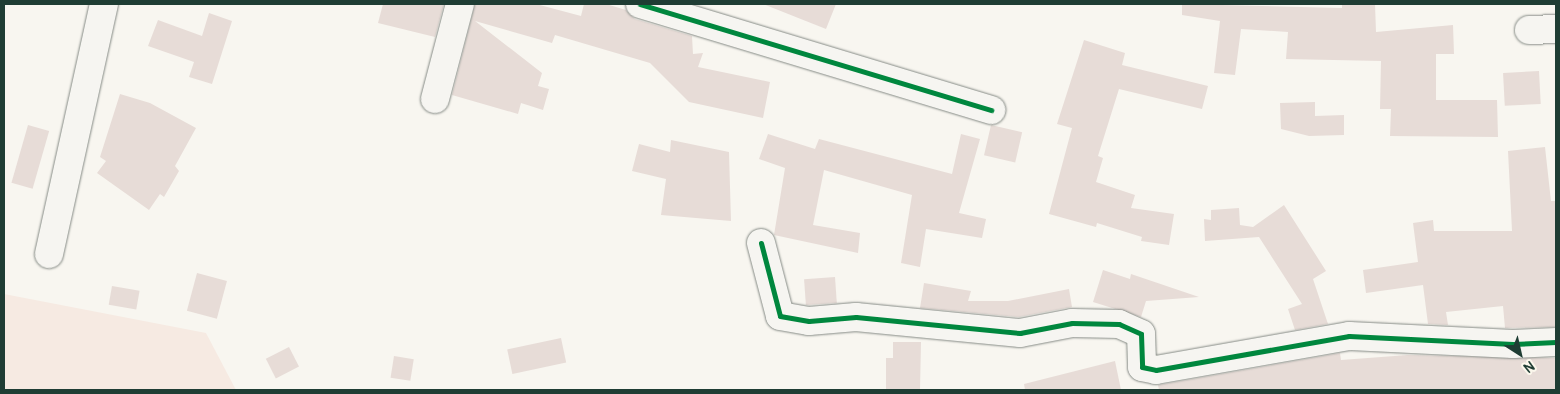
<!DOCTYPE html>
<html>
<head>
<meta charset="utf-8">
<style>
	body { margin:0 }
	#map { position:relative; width:1560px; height:394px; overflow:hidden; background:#f8f6f0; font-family:Pangolin,sans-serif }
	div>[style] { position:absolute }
	.built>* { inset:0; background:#f6eae2 }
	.building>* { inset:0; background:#e7dcd7; transform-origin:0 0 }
	.roads { filter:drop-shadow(0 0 1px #868b86) drop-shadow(0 0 1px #868b86) }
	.minor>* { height:28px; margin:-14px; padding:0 14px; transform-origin:14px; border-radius:14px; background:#f6f5f1 }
	.cycleway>* { height:5px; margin:-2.5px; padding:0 2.5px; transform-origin:2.5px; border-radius:2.5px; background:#00873e }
	span { translate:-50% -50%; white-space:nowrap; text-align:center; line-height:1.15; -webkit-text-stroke:4px #fbf7ec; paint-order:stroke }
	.frame { position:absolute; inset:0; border:5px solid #1f3d34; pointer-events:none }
	.north { position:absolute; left:1495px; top:329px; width:50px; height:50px; -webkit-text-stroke:4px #fbf7ec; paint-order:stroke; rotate:145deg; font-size:14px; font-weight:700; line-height:20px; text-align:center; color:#1f3d34 }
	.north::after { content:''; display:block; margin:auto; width:18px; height:22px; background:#1f3d34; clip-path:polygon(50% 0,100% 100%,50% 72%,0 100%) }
</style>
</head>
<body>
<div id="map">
	<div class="built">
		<i style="clip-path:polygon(4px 294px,206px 333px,236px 390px,4px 390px)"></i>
	</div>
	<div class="building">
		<i style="clip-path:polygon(383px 4px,444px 4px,435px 37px,378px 23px)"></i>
		<i style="clip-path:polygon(475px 4px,536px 4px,581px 16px,584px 4px,606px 4px,626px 10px,635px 19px,692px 36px,693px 54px,703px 53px,698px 67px,770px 82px,763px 118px,689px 102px,650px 63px,555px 35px,552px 43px,475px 21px,542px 73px,538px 86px,549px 89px,543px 110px,521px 103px,518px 114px,452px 95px)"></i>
		<i style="clip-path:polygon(763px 4px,836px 4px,826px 29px)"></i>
		<i style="clip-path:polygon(1182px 4px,1342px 8px,1342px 4px,1375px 4px,1376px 32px,1453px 25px,1454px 54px,1436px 54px,1436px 100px,1497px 100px,1498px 137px,1390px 136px,1391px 109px,1380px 109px,1381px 61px,1286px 59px,1288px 32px,1241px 29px,1235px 75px,1214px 73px,1220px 21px,1182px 15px)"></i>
		<i style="clip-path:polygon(209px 13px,232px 21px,212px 84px,189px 77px,194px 62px,148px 46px,158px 20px,202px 36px)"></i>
		<i style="clip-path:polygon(1084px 40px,1125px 53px,1122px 65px,1208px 86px,1202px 109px,1119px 89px,1098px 156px,1103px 158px,1096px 182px,1135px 195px,1131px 208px,1174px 214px,1169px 245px,1141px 241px,1142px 237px,1097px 223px,1096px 227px,1049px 214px,1072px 128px,1057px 124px)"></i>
		<i style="left:1539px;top:71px;width:33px;height:36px;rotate:87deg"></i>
		<i style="clip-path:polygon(120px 94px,150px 103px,196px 128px,175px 166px,179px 171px,164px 197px,160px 194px,149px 210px,97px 173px,106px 161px,100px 157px)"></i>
		<i style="clip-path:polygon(1315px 102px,1315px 116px,1344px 115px,1344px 135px,1309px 136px,1281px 129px,1280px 103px)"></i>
		<i style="left:28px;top:125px;width:22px;height:60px;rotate:16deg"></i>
		<i style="left:991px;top:125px;width:32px;height:31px;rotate:13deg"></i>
		<i style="clip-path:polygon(768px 134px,815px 149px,819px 139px,952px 174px,961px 134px,980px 139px,959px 213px,986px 219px,982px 238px,926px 229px,920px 267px,901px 263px,912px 195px,824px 170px,813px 225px,860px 233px,858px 253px,774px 235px,785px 168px,759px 159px)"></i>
		<i style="clip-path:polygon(671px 140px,729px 152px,731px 221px,661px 215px,666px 179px,632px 171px,639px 144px,670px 152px)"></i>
		<i style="clip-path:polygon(1545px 147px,1551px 201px,1556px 201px,1556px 327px,1505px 328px,1503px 306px,1446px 312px,1448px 325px,1428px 324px,1423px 285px,1366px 293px,1363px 270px,1418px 262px,1413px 223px,1433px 220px,1434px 231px,1512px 231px,1508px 151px)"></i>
		<i style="clip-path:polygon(1284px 205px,1326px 271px,1313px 279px,1328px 324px,1295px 330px,1288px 309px,1302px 304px,1259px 237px,1205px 241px,1204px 219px,1211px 220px,1211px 210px,1239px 208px,1240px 225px,1253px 227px)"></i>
		<i style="clip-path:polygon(1103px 270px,1130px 279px,1131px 274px,1199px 297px,1146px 301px,1141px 317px,1093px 302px)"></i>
		<i style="left:197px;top:273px;width:31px;height:39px;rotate:15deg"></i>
		<i style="left:835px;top:277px;width:26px;height:31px;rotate:86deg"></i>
		<i style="clip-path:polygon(924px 283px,971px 291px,968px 301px,1008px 301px,1069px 289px,1072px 307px,1019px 317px,920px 308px)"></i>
		<i style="left:112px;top:286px;width:28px;height:19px;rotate:10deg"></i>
		<i style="left:561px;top:338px;width:25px;height:55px;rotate:78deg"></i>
		<i style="clip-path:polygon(893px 342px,921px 342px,920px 390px,886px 390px,886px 358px,893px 358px)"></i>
		<i style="left:289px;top:347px;width:22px;height:26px;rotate:63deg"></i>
		<i style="clip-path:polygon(1340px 353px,1341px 360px,1408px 355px,1556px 358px,1556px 390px,1159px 390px,1158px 385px)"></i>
		<i style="left:394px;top:356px;width:20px;height:22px;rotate:9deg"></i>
		<i style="clip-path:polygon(1115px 361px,1121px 390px,1025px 390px,1024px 384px)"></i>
	</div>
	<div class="roads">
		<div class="minor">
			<i style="left:640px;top:4px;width:367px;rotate:16.8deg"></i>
			<i style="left:1529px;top:30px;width:27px;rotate:-2deg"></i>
			<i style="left:435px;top:99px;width:98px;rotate:-75.3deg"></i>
			<i style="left:761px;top:243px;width:75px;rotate:75.4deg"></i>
			<i style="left:780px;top:316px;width:29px;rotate:10deg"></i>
			<i style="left:809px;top:321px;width:47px;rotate:-4.9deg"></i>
			<i style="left:856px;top:317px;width:165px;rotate:5.6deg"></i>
			<i style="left:1020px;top:333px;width:53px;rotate:-10.9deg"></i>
			<i style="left:1072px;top:323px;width:47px;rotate:1.2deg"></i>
			<i style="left:1119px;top:324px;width:24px;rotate:24deg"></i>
			<i style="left:1141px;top:334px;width:33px;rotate:88deg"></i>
			<i style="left:1142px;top:367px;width:14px;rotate:12deg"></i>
			<i style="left:1156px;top:370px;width:196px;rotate:-10deg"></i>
			<i style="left:1349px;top:336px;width:164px;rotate:2.8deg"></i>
			<i style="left:1513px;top:344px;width:43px;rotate:-2.7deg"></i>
			<i style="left:49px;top:254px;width:256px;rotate:-77.6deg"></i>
		</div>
	</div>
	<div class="cycleway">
		<i style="left:640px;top:4px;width:367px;rotate:16.8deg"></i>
		<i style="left:761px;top:243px;width:75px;rotate:75.4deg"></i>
		<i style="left:780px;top:316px;width:29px;rotate:10deg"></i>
		<i style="left:809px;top:321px;width:47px;rotate:-4.9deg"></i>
		<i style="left:856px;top:317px;width:165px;rotate:5.6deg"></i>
		<i style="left:1020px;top:333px;width:53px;rotate:-10.9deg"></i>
		<i style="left:1072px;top:323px;width:47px;rotate:1.2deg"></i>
		<i style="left:1119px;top:324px;width:24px;rotate:24deg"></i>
		<i style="left:1141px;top:334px;width:33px;rotate:88deg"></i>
		<i style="left:1142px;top:367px;width:14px;rotate:12deg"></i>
		<i style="left:1156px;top:370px;width:196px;rotate:-10deg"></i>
		<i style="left:1349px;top:336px;width:164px;rotate:2.8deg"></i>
		<i style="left:1513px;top:344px;width:43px;rotate:-2.7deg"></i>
	</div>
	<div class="frame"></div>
	<div class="north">N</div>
</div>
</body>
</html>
